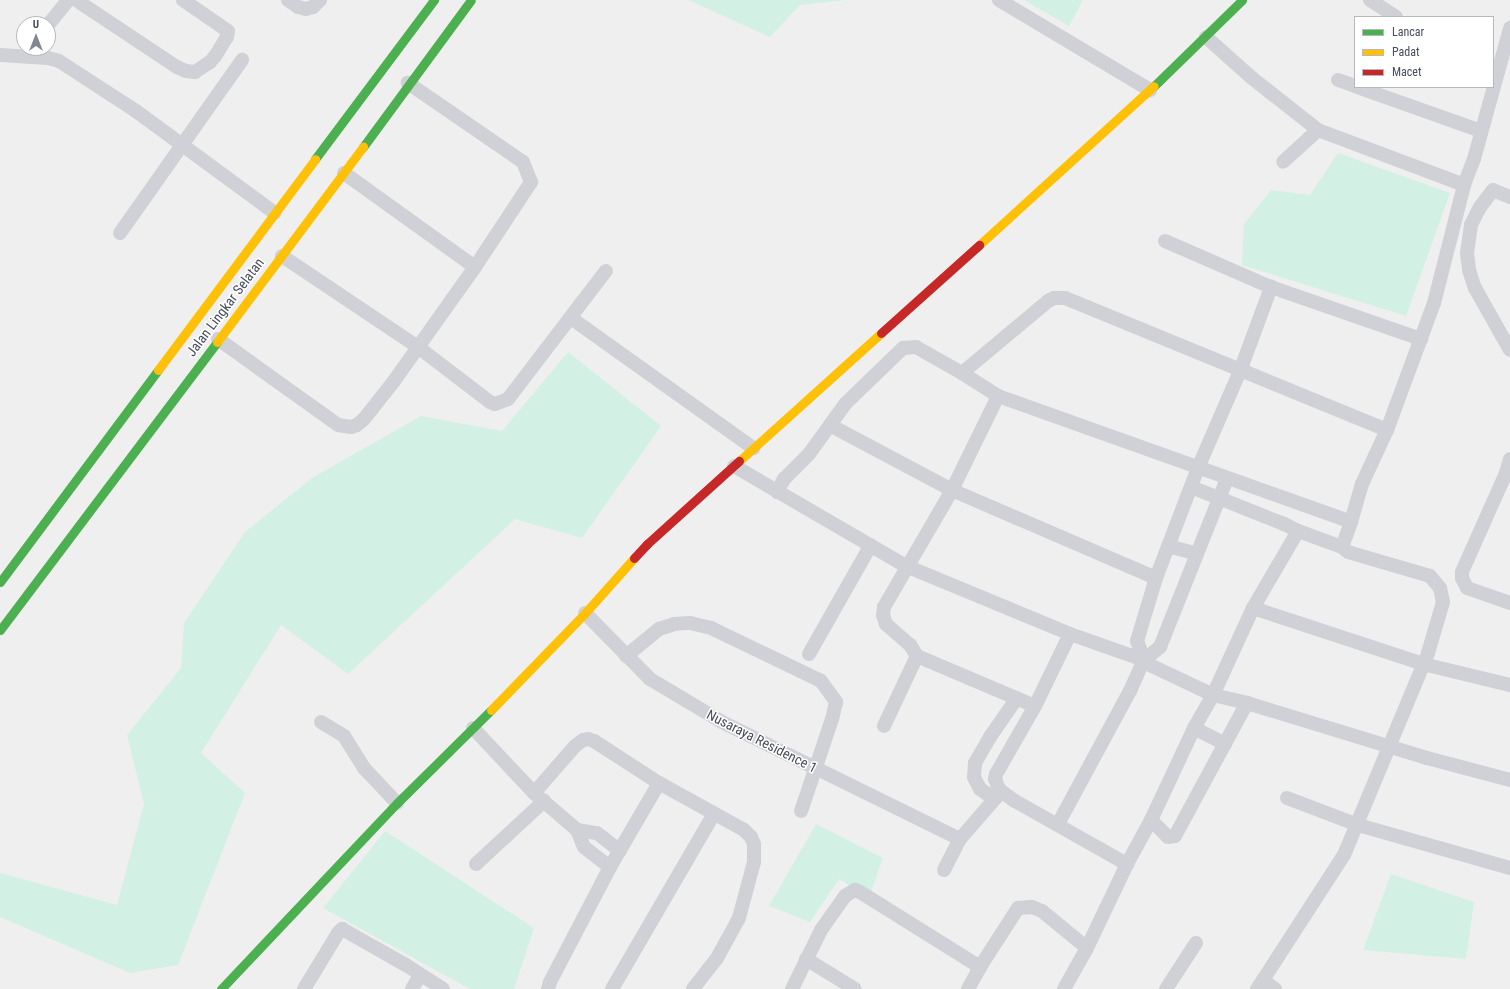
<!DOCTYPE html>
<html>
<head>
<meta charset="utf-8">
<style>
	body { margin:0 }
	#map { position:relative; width:1510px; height:989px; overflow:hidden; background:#f0efef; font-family:"Roboto Condensed",sans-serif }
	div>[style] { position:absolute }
	.green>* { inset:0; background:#d2f0e4 }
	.street>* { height:14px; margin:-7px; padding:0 7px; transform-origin:7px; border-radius:7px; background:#d0d1d6 }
	.fast>* { height:9px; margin:-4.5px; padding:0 4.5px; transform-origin:4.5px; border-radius:4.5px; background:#4caf50 }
	.slow>* { height:9px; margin:-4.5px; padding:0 4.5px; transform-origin:4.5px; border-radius:4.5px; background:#ffc107 }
	.jam>* { height:9px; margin:-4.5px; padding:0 4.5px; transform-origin:4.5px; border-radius:4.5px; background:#c62828 }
	span { translate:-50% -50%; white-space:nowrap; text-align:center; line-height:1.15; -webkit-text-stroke:3px #fff; paint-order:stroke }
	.street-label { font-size:14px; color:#464d5d }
	.legend { position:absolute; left:1354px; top:16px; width:140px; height:72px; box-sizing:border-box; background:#fff; border:1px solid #b5b8be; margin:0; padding:5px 7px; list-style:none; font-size:12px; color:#464d5d }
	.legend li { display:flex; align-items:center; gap:8px; height:20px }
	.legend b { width:20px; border:1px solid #b5b8be }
	.north { position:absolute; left:16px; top:16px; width:40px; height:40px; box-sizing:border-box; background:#fff; border:1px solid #b5b8be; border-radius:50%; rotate:0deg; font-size:11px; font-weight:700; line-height:16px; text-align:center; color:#464d5d }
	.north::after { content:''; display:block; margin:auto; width:14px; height:18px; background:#828690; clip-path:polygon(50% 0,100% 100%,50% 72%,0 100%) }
</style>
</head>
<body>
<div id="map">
	<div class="green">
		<i style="clip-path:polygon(688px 0,846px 0,800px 5px,770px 37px)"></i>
		<i style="clip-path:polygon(1024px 0,1083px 0,1069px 26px)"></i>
		<i style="clip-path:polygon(1338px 153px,1450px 193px,1406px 316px,1242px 265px,1244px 224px,1271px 190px,1310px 195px)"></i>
		<i style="clip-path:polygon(568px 352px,661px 426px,582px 538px,515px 519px,348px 674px,281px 625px,201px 753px,245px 793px,178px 965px,130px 973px,0 917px,0 873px,117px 905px,144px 804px,127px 735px,181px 668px,184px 623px,245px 532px,312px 478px,421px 416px,502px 431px)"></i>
		<i style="clip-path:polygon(816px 824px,883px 858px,869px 897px,839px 879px,810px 922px,769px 906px)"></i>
		<i style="clip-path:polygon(385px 831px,534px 928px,514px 989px,470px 989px,323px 908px)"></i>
		<i style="clip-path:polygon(1391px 874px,1474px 902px,1466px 959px,1363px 950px)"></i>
	</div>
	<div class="street">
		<i style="left:76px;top:0;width:121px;rotate:33.6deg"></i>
		<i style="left:177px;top:67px;width:10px;rotate:24deg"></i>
		<i style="left:186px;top:71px;width:9px;rotate:6deg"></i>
		<i style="left:195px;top:72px;width:18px;rotate:-34deg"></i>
		<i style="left:210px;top:62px;width:9px;rotate:-49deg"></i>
		<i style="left:216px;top:55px;width:21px;rotate:-59deg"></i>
		<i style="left:227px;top:37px;width:6px;rotate:-81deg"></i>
		<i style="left:228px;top:31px;width:55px;rotate:-145.4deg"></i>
		<i style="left:288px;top:0;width:12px;rotate:35deg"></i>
		<i style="left:298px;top:7px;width:8px;rotate:14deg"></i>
		<i style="left:306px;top:9px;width:7px;rotate:-16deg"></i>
		<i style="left:313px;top:7px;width:10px;rotate:-45deg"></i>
		<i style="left:999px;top:0;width:176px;rotate:30.8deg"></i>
		<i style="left:1370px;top:0;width:31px;rotate:33deg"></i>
		<i style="left:48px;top:25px;width:32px;rotate:-51deg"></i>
		<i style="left:1206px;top:37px;width:62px;rotate:41.7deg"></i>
		<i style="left:1252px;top:78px;width:84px;rotate:38.2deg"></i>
		<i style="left:1318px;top:130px;width:47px;rotate:137.6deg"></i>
		<i style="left:0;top:55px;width:48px;rotate:3.6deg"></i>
		<i style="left:48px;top:58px;width:11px;rotate:15deg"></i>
		<i style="left:59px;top:61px;width:92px;rotate:33deg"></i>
		<i style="left:136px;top:111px;width:172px;rotate:36.3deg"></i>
		<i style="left:1338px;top:80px;width:18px;rotate:19deg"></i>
		<i style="left:1357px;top:87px;width:132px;rotate:19.5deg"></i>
		<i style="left:1318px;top:130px;width:156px;rotate:20.6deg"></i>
		<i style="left:344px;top:173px;width:161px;rotate:35.7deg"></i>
		<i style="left:1510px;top:197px;width:18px;rotate:-158deg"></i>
		<i style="left:1493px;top:190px;width:21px;rotate:127deg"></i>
		<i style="left:1480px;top:207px;width:20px;rotate:117deg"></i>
		<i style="left:1471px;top:225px;width:28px;rotate:98deg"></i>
		<i style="left:1467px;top:253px;width:17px;rotate:83deg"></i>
		<i style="left:1469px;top:270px;width:19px;rotate:72deg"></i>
		<i style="left:1475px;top:288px;width:71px;rotate:60.6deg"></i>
		<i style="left:120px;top:233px;width:212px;rotate:-54.8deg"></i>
		<i style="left:1165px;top:241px;width:116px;rotate:23.5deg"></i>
		<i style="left:1271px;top:287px;width:159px;rotate:19.1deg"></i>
		<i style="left:282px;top:256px;width:164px;rotate:33.8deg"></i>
		<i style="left:418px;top:347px;width:91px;rotate:37.4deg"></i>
		<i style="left:490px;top:402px;width:5px;rotate:22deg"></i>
		<i style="left:495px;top:404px;width:14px;rotate:-21deg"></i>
		<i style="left:508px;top:399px;width:161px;rotate:-52.6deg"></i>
		<i style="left:571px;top:318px;width:224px;rotate:35.5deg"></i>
		<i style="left:218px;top:339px;width:148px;rotate:35.6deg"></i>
		<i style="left:338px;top:425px;width:13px;rotate:9deg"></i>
		<i style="left:351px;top:427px;width:6px;rotate:-18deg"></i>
		<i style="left:357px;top:425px;width:9px;rotate:-41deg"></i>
		<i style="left:364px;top:419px;width:48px;rotate:-51.7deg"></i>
		<i style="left:394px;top:381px;width:140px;rotate:-54.6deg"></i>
		<i style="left:475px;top:267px;width:102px;rotate:-56.6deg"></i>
		<i style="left:531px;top:182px;width:22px;rotate:-112deg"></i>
		<i style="left:523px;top:162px;width:140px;rotate:-145.5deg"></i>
		<i style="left:962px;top:373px;width:112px;rotate:-39.9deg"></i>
		<i style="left:1048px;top:301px;width:7px;rotate:-27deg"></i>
		<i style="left:1054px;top:298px;width:11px"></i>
		<i style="left:1065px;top:298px;width:348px;rotate:22.3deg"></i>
		<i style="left:1510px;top:459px;width:15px;rotate:106deg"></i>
		<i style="left:1506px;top:473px;width:108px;rotate:114deg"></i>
		<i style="left:1462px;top:572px;width:6px;rotate:90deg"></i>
		<i style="left:1462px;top:578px;width:11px;rotate:63deg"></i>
		<i style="left:1467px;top:588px;width:46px;rotate:19.2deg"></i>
		<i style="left:734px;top:466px;width:199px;rotate:30.2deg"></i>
		<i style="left:906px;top:566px;width:178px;rotate:22.5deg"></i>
		<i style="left:1070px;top:634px;width:78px;rotate:19.4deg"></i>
		<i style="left:1144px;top:660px;width:10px;rotate:37deg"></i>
		<i style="left:1152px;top:666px;width:68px;rotate:25.4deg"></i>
		<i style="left:1213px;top:695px;width:35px;rotate:13deg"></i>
		<i style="left:1247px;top:703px;width:188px;rotate:17deg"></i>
		<i style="left:1427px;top:758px;width:86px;rotate:14.8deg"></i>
		<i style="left:777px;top:492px;width:15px;rotate:-62deg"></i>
		<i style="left:784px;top:479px;width:35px;rotate:-45deg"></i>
		<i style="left:809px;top:454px;width:36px;rotate:-54deg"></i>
		<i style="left:1168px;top:546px;width:30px;rotate:15deg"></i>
		<i style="left:1342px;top:547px;width:27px;rotate:-70deg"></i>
		<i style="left:1156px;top:578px;width:222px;rotate:-156.7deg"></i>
		<i style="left:952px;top:490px;width:138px;rotate:-152deg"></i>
		<i style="left:830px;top:425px;width:26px;rotate:-54deg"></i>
		<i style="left:845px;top:404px;width:81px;rotate:-44deg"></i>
		<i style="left:903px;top:348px;width:13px;rotate:-4deg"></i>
		<i style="left:916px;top:347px;width:53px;rotate:29.5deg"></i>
		<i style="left:962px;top:373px;width:43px;rotate:32.6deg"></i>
		<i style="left:998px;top:396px;width:375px;rotate:19.6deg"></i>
		<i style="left:1351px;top:522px;width:40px;rotate:-74deg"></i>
		<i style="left:1362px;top:484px;width:60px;rotate:-65.2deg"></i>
		<i style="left:1387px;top:430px;width:135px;rotate:-69.7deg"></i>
		<i style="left:1434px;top:303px;width:122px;rotate:-75.7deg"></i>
		<i style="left:1464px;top:185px;width:28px;rotate:-69deg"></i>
		<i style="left:1474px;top:159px;width:136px;rotate:-74.6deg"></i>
		<i style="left:1253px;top:608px;width:179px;rotate:18.2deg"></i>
		<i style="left:1423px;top:664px;width:89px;rotate:13.6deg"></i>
		<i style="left:585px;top:613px;width:93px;rotate:45.4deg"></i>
		<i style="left:650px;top:679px;width:84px;rotate:30.8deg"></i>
		<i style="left:722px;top:722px;width:265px;rotate:26.2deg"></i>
		<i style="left:1070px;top:634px;width:80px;rotate:115.9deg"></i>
		<i style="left:1035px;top:706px;width:78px;rotate:119.8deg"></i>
		<i style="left:996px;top:774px;width:5px;rotate:101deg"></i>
		<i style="left:995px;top:779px;width:9px;rotate:69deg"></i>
		<i style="left:998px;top:787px;width:5px;rotate:53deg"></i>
		<i style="left:1001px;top:791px;width:17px;rotate:36deg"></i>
		<i style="left:1015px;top:801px;width:129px;rotate:29.4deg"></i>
		<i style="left:809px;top:654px;width:125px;rotate:-60.4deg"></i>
		<i style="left:626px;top:656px;width:43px;rotate:-39.3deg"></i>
		<i style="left:659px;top:629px;width:16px;rotate:-18deg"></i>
		<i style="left:674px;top:624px;width:16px;rotate:-4deg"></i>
		<i style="left:690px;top:623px;width:22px;rotate:13deg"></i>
		<i style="left:711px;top:628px;width:122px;rotate:25.7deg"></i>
		<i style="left:821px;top:681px;width:26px;rotate:54deg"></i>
		<i style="left:836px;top:702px;width:17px;rotate:103deg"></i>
		<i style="left:832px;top:719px;width:97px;rotate:108.6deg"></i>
		<i style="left:917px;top:656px;width:128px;rotate:23deg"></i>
		<i style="left:1144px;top:660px;width:20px;rotate:-110deg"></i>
		<i style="left:1137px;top:641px;width:66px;rotate:-73.2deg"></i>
		<i style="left:1156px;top:578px;width:118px;rotate:-69.1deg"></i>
		<i style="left:1198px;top:468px;width:106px;rotate:-66.6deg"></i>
		<i style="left:1240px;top:371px;width:90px;rotate:-69.7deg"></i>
		<i style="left:321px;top:722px;width:27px;rotate:31deg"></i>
		<i style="left:344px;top:736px;width:38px;rotate:58deg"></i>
		<i style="left:364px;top:768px;width:48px;rotate:46.7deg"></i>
		<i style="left:884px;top:726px;width:77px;rotate:-64.8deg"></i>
		<i style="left:917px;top:656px;width:13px;rotate:-122deg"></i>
		<i style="left:910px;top:645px;width:32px;rotate:-139deg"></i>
		<i style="left:886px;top:624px;width:9px;rotate:-108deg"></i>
		<i style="left:883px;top:615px;width:8px;rotate:-83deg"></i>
		<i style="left:884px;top:607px;width:135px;rotate:-59.8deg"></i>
		<i style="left:952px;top:490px;width:105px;rotate:-63.9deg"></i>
		<i style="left:473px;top:728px;width:89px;rotate:46.8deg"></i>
		<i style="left:534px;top:793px;width:57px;rotate:40.7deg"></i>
		<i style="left:577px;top:830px;width:18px;rotate:68deg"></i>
		<i style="left:584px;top:847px;width:33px;rotate:38deg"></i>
		<i style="left:1194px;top:728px;width:35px;rotate:27deg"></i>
		<i style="left:534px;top:793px;width:62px;rotate:-48.9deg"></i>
		<i style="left:575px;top:746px;width:10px;rotate:-37deg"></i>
		<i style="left:583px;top:740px;width:5px;rotate:-11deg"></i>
		<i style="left:588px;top:739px;width:6px;rotate:18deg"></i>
		<i style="left:594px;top:741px;width:77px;rotate:32.9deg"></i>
		<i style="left:659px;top:783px;width:97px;rotate:28.9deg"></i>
		<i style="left:744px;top:830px;width:10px;rotate:45deg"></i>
		<i style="left:751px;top:837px;width:8px;rotate:67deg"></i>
		<i style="left:754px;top:844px;width:18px;rotate:90deg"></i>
		<i style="left:754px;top:862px;width:58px;rotate:105deg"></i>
		<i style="left:739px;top:918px;width:46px;rotate:118.8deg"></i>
		<i style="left:717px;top:958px;width:39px;rotate:128deg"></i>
		<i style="left:1287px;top:798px;width:76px;rotate:20.8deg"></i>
		<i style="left:1358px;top:825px;width:158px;rotate:15.8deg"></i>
		<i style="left:994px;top:799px;width:17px;rotate:-144deg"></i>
		<i style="left:980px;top:789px;width:13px;rotate:-117deg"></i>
		<i style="left:974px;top:777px;width:14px;rotate:-86deg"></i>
		<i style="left:975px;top:763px;width:30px;rotate:-60deg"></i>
		<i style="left:990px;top:737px;width:47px;rotate:-55.3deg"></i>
		<i style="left:1151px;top:820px;width:24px;rotate:45deg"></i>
		<i style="left:1168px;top:837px;width:7px;rotate:-8deg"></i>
		<i style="left:1175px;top:836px;width:151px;rotate:-61.6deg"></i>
		<i style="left:1058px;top:824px;width:151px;rotate:-61.6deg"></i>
		<i style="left:1130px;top:691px;width:34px;rotate:-66deg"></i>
		<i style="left:1144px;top:660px;width:21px;rotate:-39deg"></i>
		<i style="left:1160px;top:647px;width:181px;rotate:-68.3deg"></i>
		<i style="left:577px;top:830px;width:20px;rotate:9deg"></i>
		<i style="left:597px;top:833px;width:29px;rotate:38deg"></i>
		<i style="left:476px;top:864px;width:93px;rotate:-42.8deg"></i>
		<i style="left:944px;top:870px;width:35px;rotate:-63deg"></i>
		<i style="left:960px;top:839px;width:61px;rotate:-49deg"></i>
		<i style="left:806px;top:959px;width:57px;rotate:31.5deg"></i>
		<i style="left:1263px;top:980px;width:149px;rotate:-57.1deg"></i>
		<i style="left:1344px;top:855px;width:219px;rotate:-67.4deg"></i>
		<i style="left:1428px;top:653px;width:53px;rotate:-73.6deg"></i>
		<i style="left:1443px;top:602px;width:14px;rotate:-102deg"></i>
		<i style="left:1440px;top:588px;width:16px;rotate:-130deg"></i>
		<i style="left:1430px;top:576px;width:85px;rotate:-163.7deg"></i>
		<i style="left:1348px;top:552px;width:8px;rotate:-140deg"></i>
		<i style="left:1342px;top:547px;width:47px;rotate:-160deg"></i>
		<i style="left:304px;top:989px;width:66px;rotate:-58.7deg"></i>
		<i style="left:338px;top:933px;width:6px;rotate:-45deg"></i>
		<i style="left:342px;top:929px;width:73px;rotate:29.4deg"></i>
		<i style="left:406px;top:965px;width:44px;rotate:33deg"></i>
		<i style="left:412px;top:989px;width:16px;rotate:-60deg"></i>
		<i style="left:548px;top:989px;width:7px;rotate:-74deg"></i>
		<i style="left:550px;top:982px;width:130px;rotate:-62.4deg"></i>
		<i style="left:610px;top:867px;width:97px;rotate:-59.7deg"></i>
		<i style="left:612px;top:989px;width:203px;rotate:-59.8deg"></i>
		<i style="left:792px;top:989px;width:66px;rotate:-63.8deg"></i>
		<i style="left:821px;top:930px;width:42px;rotate:-54.8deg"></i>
		<i style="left:845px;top:896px;width:12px;rotate:-31deg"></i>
		<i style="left:855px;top:890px;width:5px;rotate:22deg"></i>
		<i style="left:860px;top:892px;width:142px;rotate:32deg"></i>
		<i style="left:968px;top:989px;width:25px;rotate:-61deg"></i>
		<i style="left:980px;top:967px;width:70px;rotate:-57.2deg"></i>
		<i style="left:1018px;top:908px;width:14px;rotate:-4deg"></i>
		<i style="left:1032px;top:907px;width:11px;rotate:22deg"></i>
		<i style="left:1042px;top:911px;width:58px;rotate:39.4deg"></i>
		<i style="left:1064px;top:989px;width:47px;rotate:-60.7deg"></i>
		<i style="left:1087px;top:948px;width:93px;rotate:-64.5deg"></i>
		<i style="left:1127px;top:864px;width:50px;rotate:-61.4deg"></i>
		<i style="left:1151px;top:820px;width:102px;rotate:-64.9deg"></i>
		<i style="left:1194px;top:728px;width:38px;rotate:-60deg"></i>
		<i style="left:1213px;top:695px;width:96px;rotate:-65.3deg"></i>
		<i style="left:1253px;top:608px;width:89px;rotate:-59.7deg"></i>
		<i style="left:1298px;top:531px;width:16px;rotate:-153deg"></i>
		<i style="left:1284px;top:524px;width:100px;rotate:-158.3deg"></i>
		<i style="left:1166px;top:989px;width:55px;rotate:-56.9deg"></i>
		<i style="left:1257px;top:989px;width:11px;rotate:-56deg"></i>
		<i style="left:1263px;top:980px;width:15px;rotate:37deg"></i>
	</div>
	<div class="fast">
		<i style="left:1154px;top:86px;width:123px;rotate:-44.3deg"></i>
		<i style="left:363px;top:147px;width:182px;rotate:-53.7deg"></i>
		<i style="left:315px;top:159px;width:199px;rotate:-53.2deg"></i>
		<i style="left:0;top:582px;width:264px;rotate:-53.3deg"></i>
		<i style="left:0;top:630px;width:361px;rotate:-53deg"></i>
		<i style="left:221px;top:989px;width:256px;rotate:-46.6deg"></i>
		<i style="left:397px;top:803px;width:132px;rotate:-44.7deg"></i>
	</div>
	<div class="slow">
		<i style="left:979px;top:245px;width:236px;rotate:-42.3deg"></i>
		<i style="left:217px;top:342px;width:244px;rotate:-53.2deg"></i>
		<i style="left:158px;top:370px;width:263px;rotate:-53.3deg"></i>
		<i style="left:739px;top:461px;width:191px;rotate:-42deg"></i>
		<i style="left:491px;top:710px;width:135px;rotate:-45.9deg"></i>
		<i style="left:585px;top:613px;width:74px;rotate:-48.3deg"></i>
	</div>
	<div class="jam">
		<i style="left:881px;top:333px;width:132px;rotate:-41.9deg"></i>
		<i style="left:634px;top:558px;width:19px;rotate:-47deg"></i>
		<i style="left:647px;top:544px;width:124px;rotate:-42.1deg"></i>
	</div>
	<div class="street-label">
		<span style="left:225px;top:307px;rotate:-53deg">Jalan Lingkar Selatan</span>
		<span style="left:762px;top:741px;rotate:27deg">Nusaraya Residence 1</span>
	</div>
	<ul class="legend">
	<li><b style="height:5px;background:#4caf50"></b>Lancar</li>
	<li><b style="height:5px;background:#ffc107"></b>Padat</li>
	<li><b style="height:5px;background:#c62828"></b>Macet</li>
	</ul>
	<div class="north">U</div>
</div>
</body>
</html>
